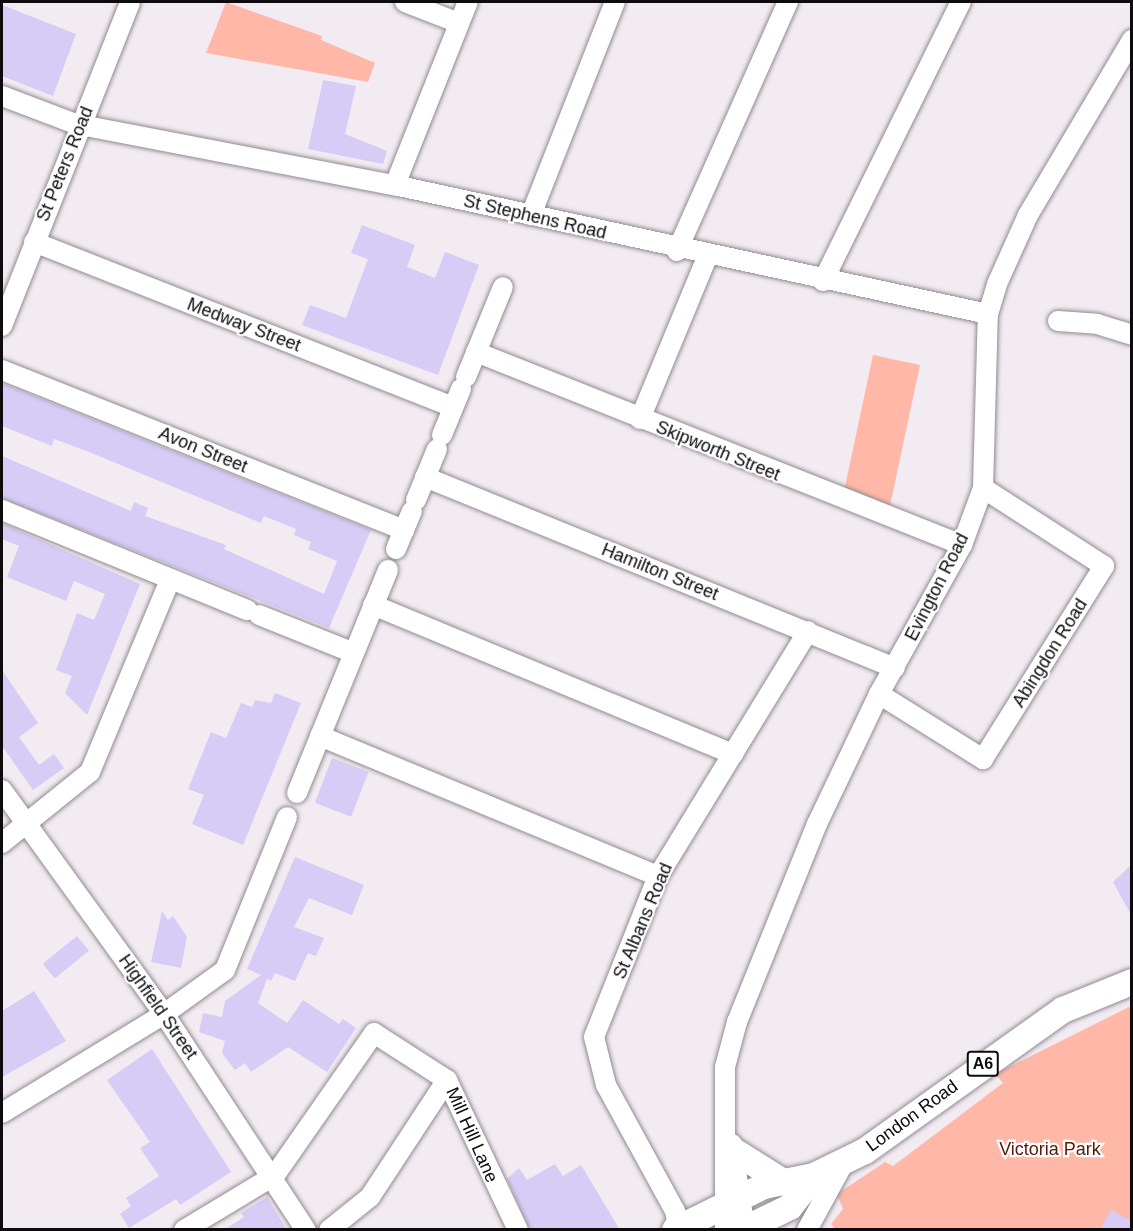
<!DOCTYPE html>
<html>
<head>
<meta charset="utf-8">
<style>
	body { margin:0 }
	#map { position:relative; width:1133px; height:1231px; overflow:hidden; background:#f3ebf2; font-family:Helvetica,sans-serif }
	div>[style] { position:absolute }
	.green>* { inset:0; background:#ffb8a7; transform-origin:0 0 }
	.building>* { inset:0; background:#d6ccf5; transform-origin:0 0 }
	.roads { filter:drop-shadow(0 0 2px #918a91) drop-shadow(0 0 2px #918a91) }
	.minor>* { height:20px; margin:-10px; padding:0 10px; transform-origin:10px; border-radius:10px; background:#fff }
	.major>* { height:26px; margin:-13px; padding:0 13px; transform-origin:13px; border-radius:13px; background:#fff }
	span { translate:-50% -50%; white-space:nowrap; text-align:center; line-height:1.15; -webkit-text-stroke:4.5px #fff; paint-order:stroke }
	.shield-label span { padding:2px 4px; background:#fff; border:2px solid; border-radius:4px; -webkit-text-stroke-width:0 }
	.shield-label { font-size:16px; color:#0d0b0d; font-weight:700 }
	.street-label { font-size:18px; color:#0d0b0d }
	.park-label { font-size:18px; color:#5a1809 }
	.frame { position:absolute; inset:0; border:3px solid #0d0b0d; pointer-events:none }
</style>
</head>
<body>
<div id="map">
	<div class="green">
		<i style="clip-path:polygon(226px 2px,322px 36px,321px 40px,375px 63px,368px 82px,206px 53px)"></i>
		<i style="left:873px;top:355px;width:48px;height:147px;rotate:12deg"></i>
		<i style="clip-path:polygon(1131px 1006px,1131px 1229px,836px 1230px,831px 1224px,843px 1209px,837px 1194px,885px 1162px,893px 1166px,1003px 1083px,995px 1074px)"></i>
	</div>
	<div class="building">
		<i style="clip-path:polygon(2px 5px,76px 34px,53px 96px,2px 76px)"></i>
		<i style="clip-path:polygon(323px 80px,356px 86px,345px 134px,387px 151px,383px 164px,308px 149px)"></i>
		<i style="clip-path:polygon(362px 225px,415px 245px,407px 267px,435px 278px,445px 252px,479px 265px,438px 375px,302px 325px,310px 305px,346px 318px,368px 259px,351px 253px)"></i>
		<i style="clip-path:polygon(2px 383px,371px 530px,329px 628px,2px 498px,2px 456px,131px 511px,134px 502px,148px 508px,145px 516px,226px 545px,224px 549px,324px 594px,337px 561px,308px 549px,311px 542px,294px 535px,296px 529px,264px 516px,261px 523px,89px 452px,54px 439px,52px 446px,2px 426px)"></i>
		<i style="clip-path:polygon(2px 523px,140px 584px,87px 715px,65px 693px,72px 676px,56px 670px,77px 613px,94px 620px,105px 594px,74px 581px,66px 601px,7px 577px,19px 546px,2px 539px)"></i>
		<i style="clip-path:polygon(2px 670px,38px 723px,19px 737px,39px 765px,54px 754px,64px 768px,33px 790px,2px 746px)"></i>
		<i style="clip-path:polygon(275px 693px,301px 703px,243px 845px,192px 824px,204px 795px,188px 789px,211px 732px,226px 738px,241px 703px,252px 707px,255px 700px,271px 703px)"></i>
		<i style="left:332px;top:758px;width:39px;height:48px;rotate:21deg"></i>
		<i style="clip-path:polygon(295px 857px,364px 885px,352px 915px,309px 898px,294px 927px,324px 938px,316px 956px,308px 953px,295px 981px,275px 973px,271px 981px,267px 979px,258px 1003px,287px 1023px,303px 1000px,339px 1024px,343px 1019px,356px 1028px,327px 1072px,288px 1047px,251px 1072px,245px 1063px,235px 1070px,222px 1053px,225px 1041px,199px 1032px,203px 1013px,222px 1017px,225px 1001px,261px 975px,247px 969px)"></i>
		<i style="clip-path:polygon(1131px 865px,1131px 915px,1113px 882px)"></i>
		<i style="clip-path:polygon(162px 911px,168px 920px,173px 916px,187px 937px,181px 968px,151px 962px)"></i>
		<i style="left:77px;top:936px;width:19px;height:44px;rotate:51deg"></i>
		<i style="clip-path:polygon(34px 991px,66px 1041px,2px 1077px,2px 1011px)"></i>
		<i style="clip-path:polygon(152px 1049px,231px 1172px,180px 1205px,176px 1199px,129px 1228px,120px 1214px,131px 1206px,126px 1198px,159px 1176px,140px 1148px,150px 1142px,107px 1080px)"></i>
		<i style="clip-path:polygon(555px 1164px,563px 1176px,581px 1165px,620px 1230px,530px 1230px,507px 1179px,519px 1168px,527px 1180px)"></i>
		<i style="clip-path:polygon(267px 1197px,287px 1230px,224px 1230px,244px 1217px,241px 1213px)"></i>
		<i style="clip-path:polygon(1111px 1210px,1131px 1221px,1131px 1230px,1100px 1230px)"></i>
	</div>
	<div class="roads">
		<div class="minor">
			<i style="left:405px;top:2px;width:58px;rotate:21.3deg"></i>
			<i style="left:2px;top:96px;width:85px;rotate:20.8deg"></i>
			<i style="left:81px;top:125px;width:324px;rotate:10.9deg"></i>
			<i style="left:399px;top:186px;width:603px;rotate:12.26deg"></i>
			<i style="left:395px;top:185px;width:197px;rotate:-68.3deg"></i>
			<i style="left:531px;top:215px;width:229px;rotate:-68.5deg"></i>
			<i style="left:34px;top:242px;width:450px;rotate:21.5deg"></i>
			<i style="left:677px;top:251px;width:273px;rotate:-66deg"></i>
			<i style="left:823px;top:281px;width:311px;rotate:-63.7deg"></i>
			<i style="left:1058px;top:321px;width:39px;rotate:4deg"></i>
			<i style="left:1097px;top:324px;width:37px;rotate:17deg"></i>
			<i style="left:2px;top:326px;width:348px;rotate:-68.4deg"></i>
			<i style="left:476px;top:352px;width:523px;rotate:21.66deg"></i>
			<i style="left:2px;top:370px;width:433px;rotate:21.7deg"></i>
			<i style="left:466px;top:377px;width:97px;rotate:-67.7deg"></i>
			<i style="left:640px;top:419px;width:175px;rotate:-67.5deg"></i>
			<i style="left:442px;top:435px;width:50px;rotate:-67.6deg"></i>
			<i style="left:425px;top:477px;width:507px;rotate:22.12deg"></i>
			<i style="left:416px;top:500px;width:55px;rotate:-67.6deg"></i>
			<i style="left:2px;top:510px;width:265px;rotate:22.2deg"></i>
			<i style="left:396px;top:549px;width:41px;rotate:-67.2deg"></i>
			<i style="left:373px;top:605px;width:390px;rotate:22.5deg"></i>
			<i style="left:259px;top:615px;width:102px;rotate:21.8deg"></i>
			<i style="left:879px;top:694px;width:123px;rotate:32deg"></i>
			<i style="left:983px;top:759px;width:228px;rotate:-57.9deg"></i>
			<i style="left:1104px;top:566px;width:144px;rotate:-147.2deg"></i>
			<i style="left:320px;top:736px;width:366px;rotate:22.5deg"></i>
			<i style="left:2px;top:790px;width:276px;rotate:54.1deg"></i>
			<i style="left:164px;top:1014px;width:258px;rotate:56.7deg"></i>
			<i style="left:297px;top:793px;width:241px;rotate:-67.8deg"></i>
			<i style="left:2px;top:843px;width:113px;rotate:-38.9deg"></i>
			<i style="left:90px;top:772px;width:208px;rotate:-67.4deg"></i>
			<i style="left:2px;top:1113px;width:190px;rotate:-31.4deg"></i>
			<i style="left:164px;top:1014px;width:75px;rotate:-35.8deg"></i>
			<i style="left:225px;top:970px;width:165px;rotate:-67.9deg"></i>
			<i style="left:732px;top:1144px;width:87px;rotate:81.4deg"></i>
			<i style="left:678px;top:1226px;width:15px;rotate:-101deg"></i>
			<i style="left:675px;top:1211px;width:144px;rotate:-118.7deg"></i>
			<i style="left:606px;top:1085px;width:49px;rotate:-104deg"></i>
			<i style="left:594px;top:1037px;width:173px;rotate:-68.3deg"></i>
			<i style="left:658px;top:876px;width:287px;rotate:-58.5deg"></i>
			<i style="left:184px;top:1230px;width:106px;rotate:-31.1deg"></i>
			<i style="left:275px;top:1175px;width:173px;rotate:-55.1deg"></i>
			<i style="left:374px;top:1033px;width:87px;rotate:32.8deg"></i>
			<i style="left:447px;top:1080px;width:166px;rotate:64.7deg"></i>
			<i style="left:329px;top:1230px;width:53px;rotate:-38.8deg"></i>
			<i style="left:370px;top:1197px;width:140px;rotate:-56.7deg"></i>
			<i style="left:725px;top:1230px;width:163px;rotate:-90deg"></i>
			<i style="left:725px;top:1067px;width:47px;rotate:-75.1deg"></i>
			<i style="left:737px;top:1022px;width:214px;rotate:-68deg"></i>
			<i style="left:817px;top:824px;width:144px;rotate:-64.5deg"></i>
			<i style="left:879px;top:694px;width:171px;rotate:-60.9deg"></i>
			<i style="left:962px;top:545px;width:61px;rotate:-69.8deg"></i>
			<i style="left:983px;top:488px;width:174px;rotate:-88.4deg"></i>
			<i style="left:988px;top:314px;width:31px;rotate:-73deg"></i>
			<i style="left:997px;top:284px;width:76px;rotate:-65.8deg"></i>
			<i style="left:1028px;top:215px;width:204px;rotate:-59.3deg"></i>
			<i style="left:807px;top:1230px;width:77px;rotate:-61.4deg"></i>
		</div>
		<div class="major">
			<i style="left:734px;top:1151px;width:54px;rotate:32.2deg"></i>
			<i style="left:675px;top:1230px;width:99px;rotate:-26.3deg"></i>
			<i style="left:764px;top:1186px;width:51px;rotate:-11.3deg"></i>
			<i style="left:814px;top:1176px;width:57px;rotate:-26.1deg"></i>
			<i style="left:865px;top:1151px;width:243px;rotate:-35.5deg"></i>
			<i style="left:1063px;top:1010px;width:74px;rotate:-22.1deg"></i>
			<i style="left:743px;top:1230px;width:52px;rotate:-26.1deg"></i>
			<i style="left:790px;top:1207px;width:39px;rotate:-52deg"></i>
		</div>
	</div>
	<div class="shield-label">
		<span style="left:983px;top:1064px">A6</span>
	</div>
	<div class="street-label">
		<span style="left:65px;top:164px;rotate:-68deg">St Peters Road</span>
		<span style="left:535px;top:217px;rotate:13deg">St Stephens Road</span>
		<span style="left:244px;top:325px;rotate:21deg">Medway Street</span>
		<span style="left:203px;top:450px;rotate:22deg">Avon Street</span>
		<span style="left:718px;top:451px;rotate:22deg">Skipworth Street</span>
		<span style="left:660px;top:572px;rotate:22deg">Hamilton Street</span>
		<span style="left:937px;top:587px;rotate:-63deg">Evington Road</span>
		<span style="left:1050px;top:653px;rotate:-58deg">Abingdon Road</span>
		<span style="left:643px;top:921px;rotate:-67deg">St Albans Road</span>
		<span style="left:158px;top:1007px;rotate:55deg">Highfield Street</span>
		<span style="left:912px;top:1116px;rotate:-36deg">London Road</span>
		<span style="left:472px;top:1135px;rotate:66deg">Mill Hill Lane</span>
	</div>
	<div class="park-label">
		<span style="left:1050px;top:1149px">Victoria Park</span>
	</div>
	<div class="frame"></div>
</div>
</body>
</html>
